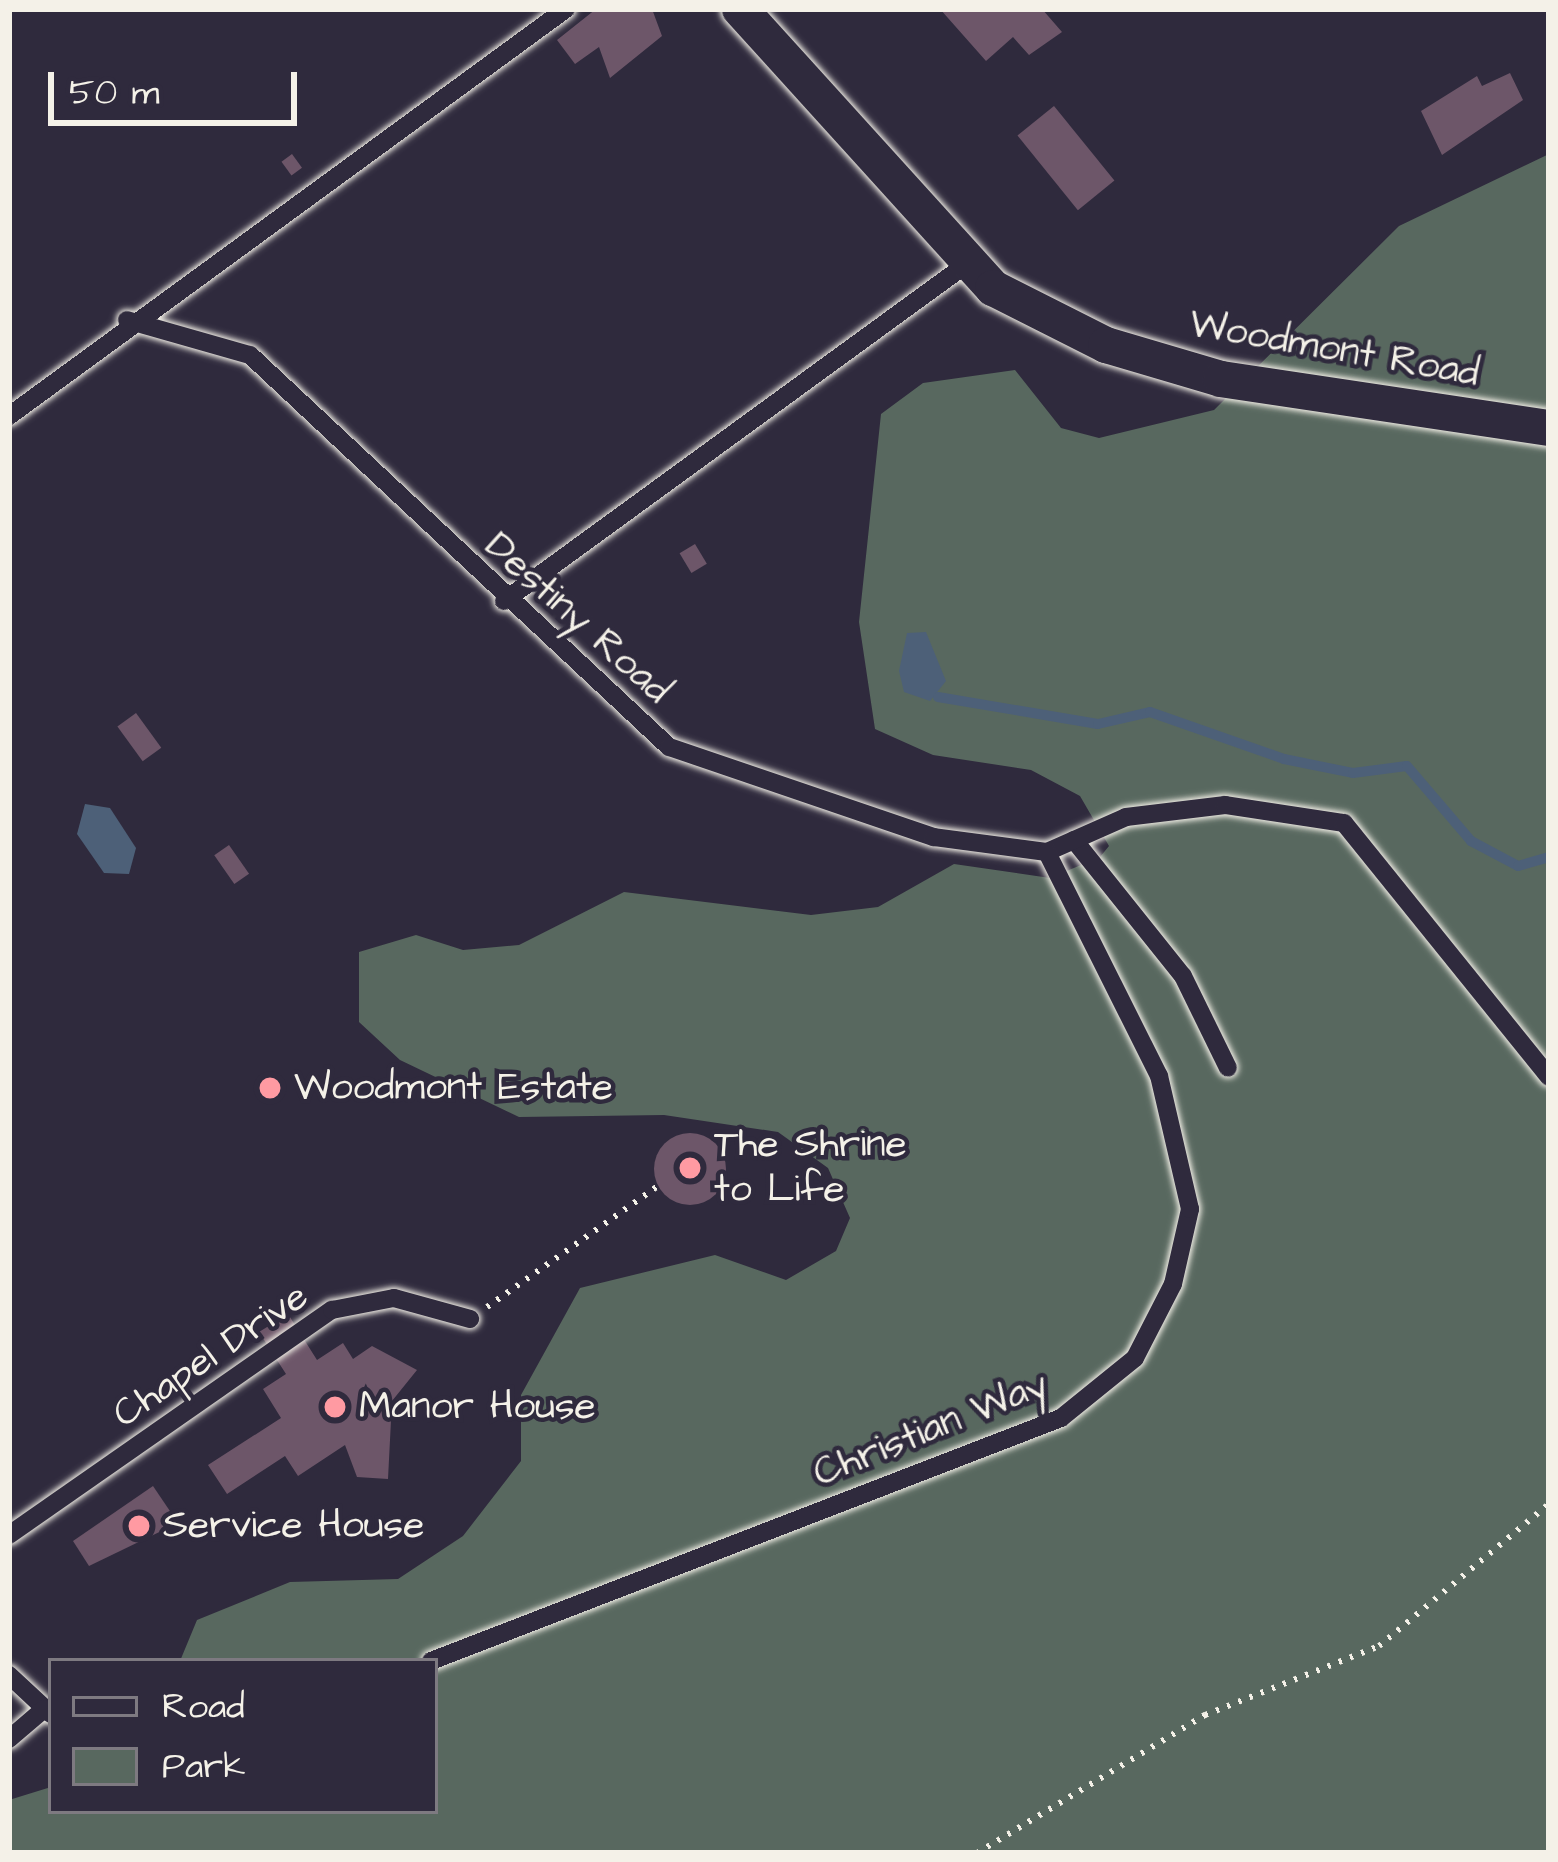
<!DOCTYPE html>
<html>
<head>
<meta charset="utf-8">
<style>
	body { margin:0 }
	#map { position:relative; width:1558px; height:1862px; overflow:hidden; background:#2f2a3d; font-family:"Architects Daughter",sans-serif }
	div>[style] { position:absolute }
	.green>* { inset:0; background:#58685f }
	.water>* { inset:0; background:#4d6078 }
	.stream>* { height:10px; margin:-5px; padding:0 5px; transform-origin:5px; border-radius:5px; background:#4d6078 }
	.building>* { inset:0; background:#6d5669; transform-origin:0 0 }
	.round { border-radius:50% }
	.path>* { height:6px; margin-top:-3px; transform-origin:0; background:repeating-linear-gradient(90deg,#f4f1e8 0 3px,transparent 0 12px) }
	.roads { filter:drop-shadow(0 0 3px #f4f1e8) drop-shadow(0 0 3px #f4f1e8) }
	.lane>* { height:18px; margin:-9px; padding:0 9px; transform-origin:9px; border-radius:9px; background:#2f2a3d }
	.street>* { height:36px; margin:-18px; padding:0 18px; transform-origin:18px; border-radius:18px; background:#2f2a3d }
	.dots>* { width:33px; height:33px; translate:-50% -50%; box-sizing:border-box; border:6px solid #2f2a3d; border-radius:50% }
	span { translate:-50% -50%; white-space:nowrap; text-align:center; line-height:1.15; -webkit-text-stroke:9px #2f2a3d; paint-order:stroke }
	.street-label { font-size:39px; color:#f4f1e8 }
	.poi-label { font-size:39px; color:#f4f1e8 }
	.left { translate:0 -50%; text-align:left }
	.frame { position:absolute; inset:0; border:12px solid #f4f1e8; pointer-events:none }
	.legend { position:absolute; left:48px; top:1658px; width:390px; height:156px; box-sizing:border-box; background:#2f2a3d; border:3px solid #7e7a81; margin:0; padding:15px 21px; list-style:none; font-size:36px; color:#f4f1e8 }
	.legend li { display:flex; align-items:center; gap:24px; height:60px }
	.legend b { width:60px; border:3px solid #7e7a81 }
	.scale { position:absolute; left:48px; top:72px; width:249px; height:54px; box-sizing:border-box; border:6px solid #f4f1e8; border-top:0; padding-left:15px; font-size:36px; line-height:42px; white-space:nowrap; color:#f4f1e8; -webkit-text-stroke:9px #2f2a3d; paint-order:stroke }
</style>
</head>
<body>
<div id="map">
	<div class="green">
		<i style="clip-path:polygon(1549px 154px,1549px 1853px,9px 1853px,9px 1800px,51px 1787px,51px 1811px,435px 1811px,435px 1661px,180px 1661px,197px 1620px,290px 1582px,398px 1579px,463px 1536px,521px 1461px,521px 1395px,580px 1288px,715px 1255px,786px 1280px,836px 1251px,850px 1218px,828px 1168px,778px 1132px,664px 1115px,519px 1117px,400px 1060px,359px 1022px,359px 952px,416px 935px,463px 950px,519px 945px,624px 892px,811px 915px,878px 907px,954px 864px,1050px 878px,1100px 857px,1109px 846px,1080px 796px,1031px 770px,933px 755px,875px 729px,859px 622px,881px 414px,923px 383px,1015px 370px,1061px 428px,1099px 438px,1214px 410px,1399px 226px)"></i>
	</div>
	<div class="water">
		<i style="clip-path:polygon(926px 632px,946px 681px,930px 701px,904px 692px,899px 671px,907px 633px)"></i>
		<i style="clip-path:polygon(85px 804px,110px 808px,136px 848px,129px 874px,104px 873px,77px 834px)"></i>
	</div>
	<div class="stream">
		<i style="left:938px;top:697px;width:162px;rotate:9.6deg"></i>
		<i style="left:1098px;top:724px;width:53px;rotate:-13deg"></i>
		<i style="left:1150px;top:712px;width:142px;rotate:19.3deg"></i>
		<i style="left:1284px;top:759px;width:70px;rotate:11.5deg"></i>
		<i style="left:1353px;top:773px;width:54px;rotate:-7.4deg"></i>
		<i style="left:1407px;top:766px;width:99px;rotate:49.5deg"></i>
		<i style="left:1471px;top:841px;width:53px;rotate:28deg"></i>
		<i style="left:1518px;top:866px;width:32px;rotate:-16deg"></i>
	</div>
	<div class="building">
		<i style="clip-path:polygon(596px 9px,652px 9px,662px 36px,610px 78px,599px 47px,575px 64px,557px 40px)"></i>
		<i style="clip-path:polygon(940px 9px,1042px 9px,1062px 32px,1029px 55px,1013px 37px,986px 61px)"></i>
		<i style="clip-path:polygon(1510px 73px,1523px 100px,1442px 155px,1421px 111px,1477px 76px,1482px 86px)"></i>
		<i style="left:1054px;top:106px;width:96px;height:47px;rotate:51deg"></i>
		<i style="left:292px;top:154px;width:17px;height:13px;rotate:54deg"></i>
		<i style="left:695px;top:544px;width:23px;height:18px;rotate:59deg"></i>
		<i style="left:136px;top:713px;width:43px;height:23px;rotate:54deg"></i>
		<i style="left:229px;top:845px;width:35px;height:18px;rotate:55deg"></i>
		<i class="round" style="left:654px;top:1133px;width:72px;height:72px"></i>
		<i style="clip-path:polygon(288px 1314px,317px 1360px,343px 1343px,353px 1359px,372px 1346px,417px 1370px,392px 1401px,388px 1479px,357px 1477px,345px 1445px,298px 1476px,285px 1456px,227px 1494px,208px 1465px,281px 1418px,263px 1389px,286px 1374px,259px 1332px)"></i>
		<i style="clip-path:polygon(153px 1486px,178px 1523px,89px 1566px,73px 1541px)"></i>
	</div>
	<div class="path">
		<i style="left:487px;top:1307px;width:209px;rotate:-35.3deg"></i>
		<i style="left:977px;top:1853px;width:267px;rotate:-31.2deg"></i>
		<i style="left:1205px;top:1715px;width:187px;rotate:-21.6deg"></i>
		<i style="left:1379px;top:1646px;width:222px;rotate:-39.9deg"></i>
	</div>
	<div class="roads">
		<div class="lane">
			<i style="left:127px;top:320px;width:128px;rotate:15.9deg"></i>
			<i style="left:250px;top:355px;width:574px;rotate:43.09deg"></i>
			<i style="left:669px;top:747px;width:280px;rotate:18.8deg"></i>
			<i style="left:934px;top:837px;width:114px;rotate:7.6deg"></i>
			<i style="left:9px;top:416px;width:690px;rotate:-36.16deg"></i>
			<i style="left:504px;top:601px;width:574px;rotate:-36.07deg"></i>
			<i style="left:1074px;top:840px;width:174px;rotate:51.3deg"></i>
			<i style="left:1183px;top:976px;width:102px;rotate:63.9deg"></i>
			<i style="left:1047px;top:852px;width:86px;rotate:-23.9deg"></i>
			<i style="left:1126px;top:817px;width:100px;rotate:-6.9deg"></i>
			<i style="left:1225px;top:805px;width:120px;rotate:8.6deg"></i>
			<i style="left:1344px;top:823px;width:326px;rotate:51.1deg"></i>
			<i style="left:9px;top:1535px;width:394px;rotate:-34.9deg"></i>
			<i style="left:332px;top:1310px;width:63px;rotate:-11deg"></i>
			<i style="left:394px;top:1298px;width:79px;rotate:15.4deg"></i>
			<i style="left:431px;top:1661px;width:675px;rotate:-21.09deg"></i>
			<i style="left:1061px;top:1418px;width:95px;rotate:-39deg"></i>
			<i style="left:1135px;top:1358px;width:83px;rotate:-62.8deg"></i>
			<i style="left:1173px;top:1284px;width:77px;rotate:-77.2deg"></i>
			<i style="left:1190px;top:1209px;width:137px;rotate:-103.1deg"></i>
			<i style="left:1159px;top:1076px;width:250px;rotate:-116.6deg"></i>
			<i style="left:9px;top:1675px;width:57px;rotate:42.9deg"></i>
			<i style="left:9px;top:1739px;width:46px;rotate:-40.6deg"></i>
		</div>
		<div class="street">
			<i style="left:740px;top:9px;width:377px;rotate:47.8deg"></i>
			<i style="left:993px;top:288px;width:127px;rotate:26.8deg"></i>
			<i style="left:1106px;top:345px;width:120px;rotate:16.5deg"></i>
			<i style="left:1221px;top:379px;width:332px;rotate:8.5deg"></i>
		</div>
	</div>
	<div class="dots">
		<i style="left:270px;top:1088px;background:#ff9aa2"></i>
		<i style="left:690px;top:1168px;background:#ff9aa2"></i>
		<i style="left:335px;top:1407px;background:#ff9aa2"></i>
		<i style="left:139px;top:1526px;background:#ff9aa2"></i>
	</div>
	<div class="street-label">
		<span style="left:1334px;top:350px;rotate:10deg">Woodmont Road</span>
		<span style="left:577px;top:619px;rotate:42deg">Destiny Road</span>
		<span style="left:211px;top:1356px;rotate:-34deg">Chapel Drive</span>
		<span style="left:931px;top:1430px;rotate:-22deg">Christian Way</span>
	</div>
	<div class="poi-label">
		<span class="left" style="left:294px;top:1088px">Woodmont Estate</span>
		<span class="left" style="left:714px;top:1168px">The Shrine<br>to Life</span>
		<span class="left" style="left:359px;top:1407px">Manor House</span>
		<span class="left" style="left:163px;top:1526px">Service House</span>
	</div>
	<div class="frame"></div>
	<ul class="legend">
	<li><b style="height:15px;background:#2f2a3d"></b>Road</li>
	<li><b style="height:33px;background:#58685f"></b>Park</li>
	</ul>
	<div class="scale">50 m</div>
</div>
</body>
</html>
